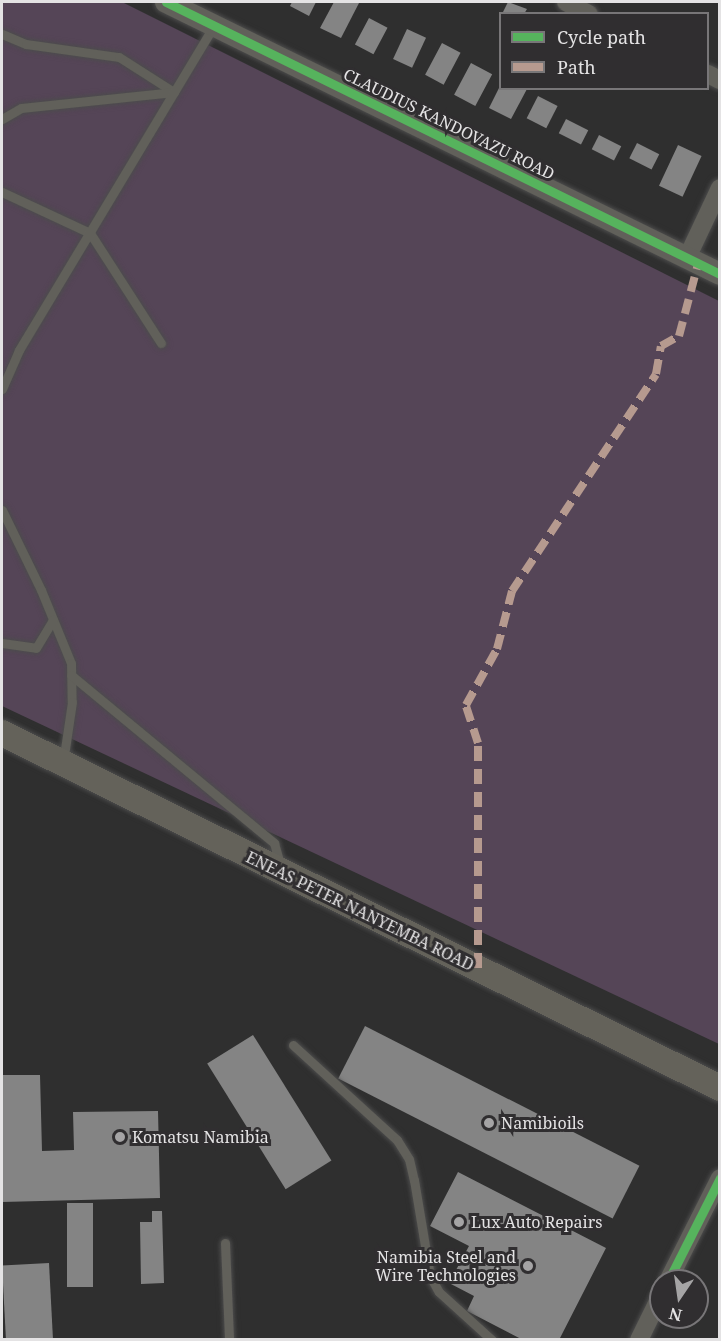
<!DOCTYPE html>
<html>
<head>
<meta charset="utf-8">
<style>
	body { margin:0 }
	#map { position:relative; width:721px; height:1341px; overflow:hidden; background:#2f2f2f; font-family:"Noto Serif",serif }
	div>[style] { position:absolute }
	.green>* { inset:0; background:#554557 }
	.building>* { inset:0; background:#848484; transform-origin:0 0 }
	.roads { filter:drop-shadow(0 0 2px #4c4c4c) drop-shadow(0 0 2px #4c4c4c) }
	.service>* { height:9px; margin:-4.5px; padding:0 4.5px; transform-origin:4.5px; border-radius:4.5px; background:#61605a }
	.minor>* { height:18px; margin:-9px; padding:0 9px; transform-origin:9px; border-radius:9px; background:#61605a }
	.tertiary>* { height:22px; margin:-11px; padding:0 11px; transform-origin:11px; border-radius:11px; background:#61605a }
	.secondary>* { height:26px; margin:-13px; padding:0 13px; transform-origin:13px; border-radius:13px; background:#64625a }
	.quiet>* { height:8px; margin-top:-4px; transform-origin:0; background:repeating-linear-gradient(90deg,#b69a8f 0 15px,transparent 0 23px) }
	.cycleway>* { height:9px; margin:-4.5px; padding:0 4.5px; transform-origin:4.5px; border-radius:4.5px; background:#56b35d }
	.dots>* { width:16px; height:16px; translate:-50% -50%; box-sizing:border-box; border:3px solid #302e30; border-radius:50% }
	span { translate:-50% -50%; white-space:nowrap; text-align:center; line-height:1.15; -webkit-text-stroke:6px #302e30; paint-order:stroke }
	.street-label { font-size:16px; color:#e4e3e4 }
	.poi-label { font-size:16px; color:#e4e3e4 }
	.left { translate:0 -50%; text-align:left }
	.right { translate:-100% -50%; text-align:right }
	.frame { position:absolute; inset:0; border:3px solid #e4e3e4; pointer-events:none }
	.legend { position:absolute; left:499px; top:12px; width:210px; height:78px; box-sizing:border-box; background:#302e30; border:2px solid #787678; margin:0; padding:8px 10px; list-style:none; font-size:18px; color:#e4e3e4 }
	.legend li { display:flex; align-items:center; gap:12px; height:30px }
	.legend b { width:30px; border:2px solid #787678 }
	.north { position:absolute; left:649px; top:1269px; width:60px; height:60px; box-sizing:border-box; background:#302e30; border:2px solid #787678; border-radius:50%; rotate:193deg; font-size:16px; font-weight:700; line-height:24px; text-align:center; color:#e4e3e4 }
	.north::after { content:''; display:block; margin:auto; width:21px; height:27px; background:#a5a4a5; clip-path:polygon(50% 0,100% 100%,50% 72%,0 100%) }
</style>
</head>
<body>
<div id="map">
	<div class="green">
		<i style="clip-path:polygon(2px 2px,122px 2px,719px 301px,719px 1044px,2px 706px)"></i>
	</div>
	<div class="building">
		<i style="clip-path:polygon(292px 2px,316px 2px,309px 16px,290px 6px)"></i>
		<i style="clip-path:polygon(334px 2px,359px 3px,341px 38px,320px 28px)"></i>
		<i style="clip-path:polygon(508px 2px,527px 9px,524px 14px,502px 14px)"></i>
		<i style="left:369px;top:18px;width:21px;height:30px;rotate:28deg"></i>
		<i style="left:407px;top:29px;width:21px;height:33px;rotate:25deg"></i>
		<i style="left:442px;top:43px;width:21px;height:36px;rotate:28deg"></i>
		<i style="left:471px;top:63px;width:24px;height:36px;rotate:28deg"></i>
		<i style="clip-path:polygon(499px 88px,527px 89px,511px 119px,489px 108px)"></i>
		<i style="left:538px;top:96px;width:22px;height:25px;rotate:27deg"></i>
		<i style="left:566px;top:119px;width:25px;height:16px;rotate:27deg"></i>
		<i style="left:599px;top:135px;width:25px;height:16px;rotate:27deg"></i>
		<i style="left:637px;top:143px;width:25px;height:17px;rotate:27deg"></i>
		<i style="left:678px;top:145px;width:26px;height:45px;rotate:25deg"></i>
		<i style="left:365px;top:1026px;width:308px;height:59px;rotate:27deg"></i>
		<i style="left:253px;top:1035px;width:148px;height:54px;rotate:58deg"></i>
		<i style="clip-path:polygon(2px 1075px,40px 1075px,42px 1151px,74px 1150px,73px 1112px,158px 1111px,160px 1198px,2px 1202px)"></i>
		<i style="clip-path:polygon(458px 1172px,606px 1248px,559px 1340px,523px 1340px,467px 1311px,474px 1296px,449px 1283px,469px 1246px,430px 1226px)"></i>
		<i style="left:67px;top:1203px;width:26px;height:84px"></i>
		<i style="clip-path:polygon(152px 1211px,162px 1211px,164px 1283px,141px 1284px,140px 1222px,152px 1222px)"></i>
		<i style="left:49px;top:1263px;width:77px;height:47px;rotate:87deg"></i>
	</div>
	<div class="roads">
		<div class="service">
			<i style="left:2px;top:34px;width:26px;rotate:23deg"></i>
			<i style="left:26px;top:44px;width:94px;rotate:8deg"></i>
			<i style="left:119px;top:57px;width:65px;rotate:32.5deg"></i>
			<i style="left:2px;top:119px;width:22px;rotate:-30deg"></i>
			<i style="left:21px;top:108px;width:154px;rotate:-6deg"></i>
			<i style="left:2px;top:192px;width:97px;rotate:25deg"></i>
			<i style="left:90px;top:233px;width:131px;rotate:57.2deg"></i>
			<i style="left:2px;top:389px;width:43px;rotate:-66.4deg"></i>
			<i style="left:19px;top:350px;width:378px;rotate:-59deg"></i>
			<i style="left:2px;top:510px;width:89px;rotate:64deg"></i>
			<i style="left:41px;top:590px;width:79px;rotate:67.7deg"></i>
			<i style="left:71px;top:663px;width:39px;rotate:89deg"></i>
			<i style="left:72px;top:702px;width:61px;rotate:98.5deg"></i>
			<i style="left:2px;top:643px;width:34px;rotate:8deg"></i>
			<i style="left:36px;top:648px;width:33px;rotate:-59deg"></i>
			<i style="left:71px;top:675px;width:264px;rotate:39.6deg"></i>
			<i style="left:274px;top:843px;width:22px;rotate:74deg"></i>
			<i style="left:293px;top:1045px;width:141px;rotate:42.4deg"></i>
			<i style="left:397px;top:1140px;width:22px;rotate:58deg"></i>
			<i style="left:409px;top:1159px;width:22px;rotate:77deg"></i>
			<i style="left:414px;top:1180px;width:97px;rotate:80.5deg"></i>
			<i style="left:430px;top:1276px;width:18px;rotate:61deg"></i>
			<i style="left:439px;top:1292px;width:72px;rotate:42.2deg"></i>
			<i style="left:225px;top:1243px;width:97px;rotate:87.6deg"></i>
		</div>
		<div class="minor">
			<i style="left:566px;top:2px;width:26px;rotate:28deg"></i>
			<i style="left:708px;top:74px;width:13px;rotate:27deg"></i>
			<i style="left:687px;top:258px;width:77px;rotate:-64.8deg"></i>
			<i style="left:668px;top:1281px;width:115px;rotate:-63.2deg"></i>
			<i style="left:639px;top:1340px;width:50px;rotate:-63.9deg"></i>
		</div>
		<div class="tertiary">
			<i style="left:166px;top:2px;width:617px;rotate:26.15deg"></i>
		</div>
		<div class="secondary">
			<i style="left:2px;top:733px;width:801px;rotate:26.31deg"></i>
		</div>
	</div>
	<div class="quiet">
		<i style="left:478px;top:968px;width:225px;rotate:-90deg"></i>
		<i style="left:478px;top:743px;width:40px;rotate:-108deg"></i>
		<i style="left:466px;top:705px;width:64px;rotate:-61deg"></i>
		<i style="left:497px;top:649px;width:60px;rotate:-75.5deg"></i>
		<i style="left:512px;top:591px;width:260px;rotate:-56.4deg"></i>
		<i style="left:656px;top:374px;width:28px;rotate:-80deg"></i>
		<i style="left:661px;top:346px;width:21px;rotate:-29deg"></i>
		<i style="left:679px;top:336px;width:74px;rotate:-75.2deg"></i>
	</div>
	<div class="cycleway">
		<i style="left:166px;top:2px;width:617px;rotate:26.15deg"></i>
		<i style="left:668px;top:1281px;width:115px;rotate:-63.2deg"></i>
	</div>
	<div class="dots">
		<i style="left:489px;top:1123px;background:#a5a4a5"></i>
		<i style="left:120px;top:1137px;background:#a5a4a5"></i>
		<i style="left:459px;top:1222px;background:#a5a4a5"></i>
		<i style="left:528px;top:1266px;background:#a5a4a5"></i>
	</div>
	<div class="street-label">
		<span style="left:449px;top:124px;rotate:26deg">CLAUDIUS KANDOVAZU ROAD</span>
		<span style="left:360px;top:911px;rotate:26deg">ENEAS PETER NANYEMBA ROAD</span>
	</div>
	<div class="poi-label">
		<span class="left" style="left:501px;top:1123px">Namibioils</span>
		<span class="left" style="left:132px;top:1137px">Komatsu Namibia</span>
		<span class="left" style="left:471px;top:1222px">Lux Auto Repairs</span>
		<span class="right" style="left:516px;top:1266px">Namibia Steel and<br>Wire Technologies</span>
	</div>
	<div class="frame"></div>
	<ul class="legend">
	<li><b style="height:8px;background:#56b35d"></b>Cycle path</li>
	<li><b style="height:8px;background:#b69a8f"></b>Path</li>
	</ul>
	<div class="north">N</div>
</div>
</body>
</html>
